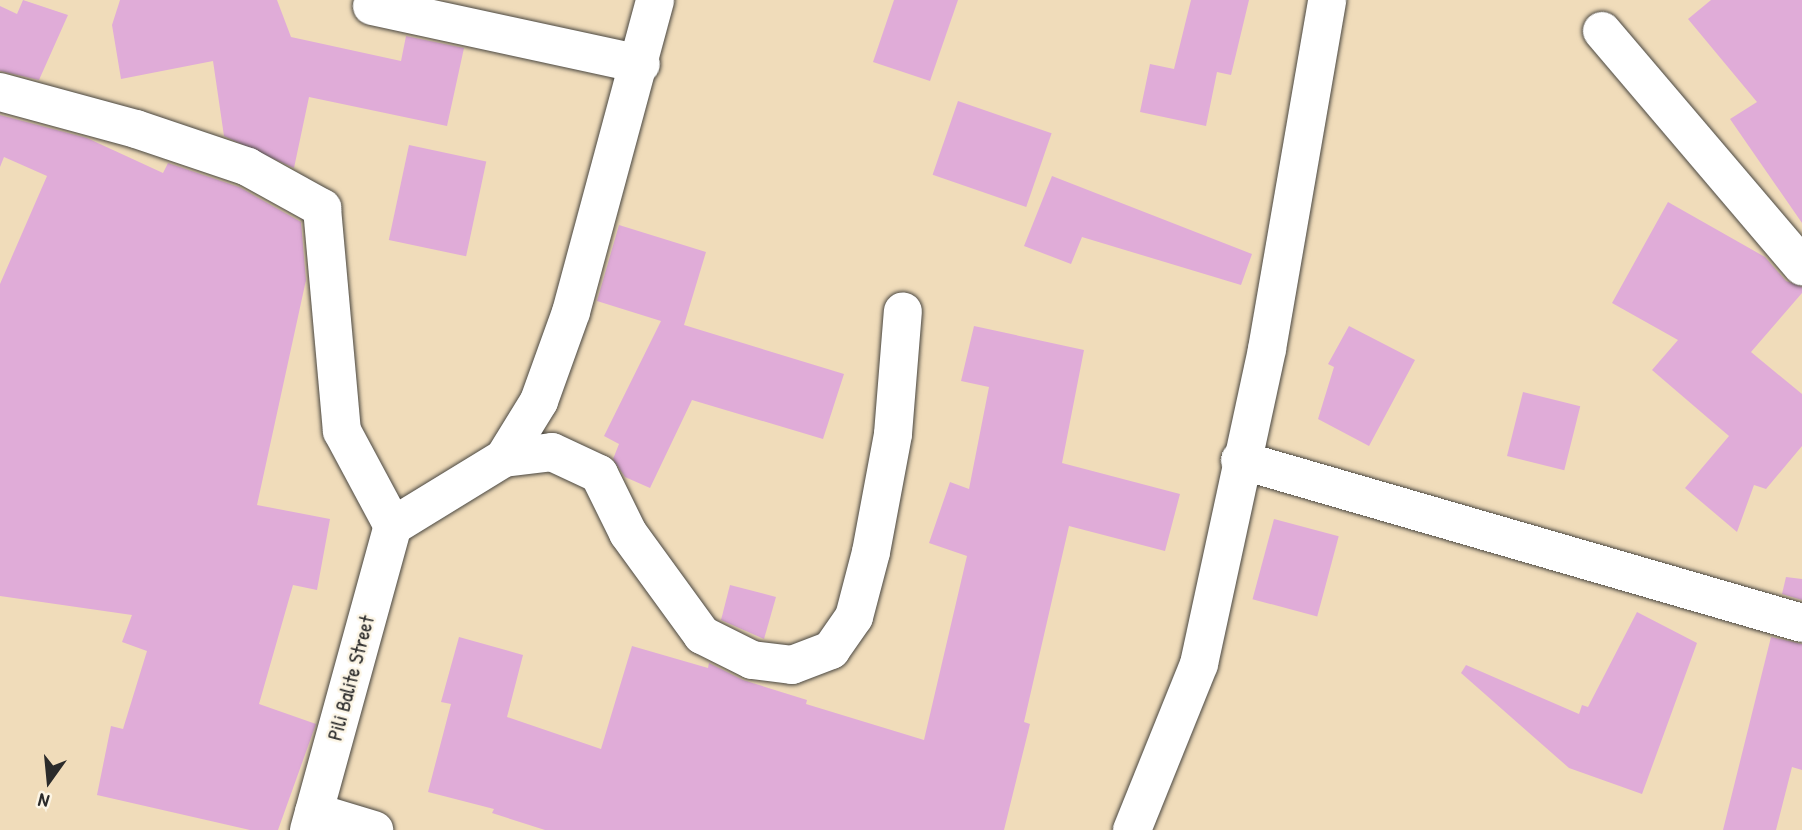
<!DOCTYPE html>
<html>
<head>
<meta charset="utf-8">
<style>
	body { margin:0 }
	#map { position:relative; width:1802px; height:830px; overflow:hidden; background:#f0dcba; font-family:"Patrick Hand",sans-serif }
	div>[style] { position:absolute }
	.building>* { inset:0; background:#e0acd8; transform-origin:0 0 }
	.roads { filter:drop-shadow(0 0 2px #494640) drop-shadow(0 0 2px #494640) }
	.minor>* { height:38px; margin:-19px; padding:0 19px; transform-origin:19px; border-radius:19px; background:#fff }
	span { translate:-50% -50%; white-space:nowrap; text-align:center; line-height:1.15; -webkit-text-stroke:5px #fcf5e5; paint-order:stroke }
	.street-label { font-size:21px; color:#2b2b2b }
	.north { position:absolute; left:14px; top:746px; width:70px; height:70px; -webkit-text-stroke:5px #fcf5e5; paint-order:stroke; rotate:195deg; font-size:19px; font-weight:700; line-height:28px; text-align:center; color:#2b2b2b }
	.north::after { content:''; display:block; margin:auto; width:24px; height:32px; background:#2b2b2b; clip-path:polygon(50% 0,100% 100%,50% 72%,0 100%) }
</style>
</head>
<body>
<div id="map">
	<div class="building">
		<i style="clip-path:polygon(23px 0,68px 15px,39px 80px,0 71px,0 6px,17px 14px)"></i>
		<i style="clip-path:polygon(120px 0,277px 0,291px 37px,401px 61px,406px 36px,464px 48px,447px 126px,309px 97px,294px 168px,224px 136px,213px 61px,121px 79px,112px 25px)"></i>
		<i style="clip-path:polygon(894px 0,958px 0,930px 81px,873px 62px)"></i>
		<i style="clip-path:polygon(1191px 0,1249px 0,1231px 75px,1217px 72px,1206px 126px,1140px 112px,1150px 64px,1174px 69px)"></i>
		<i style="clip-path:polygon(1711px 0,1802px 0,1802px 223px,1730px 119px,1757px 102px,1688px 19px)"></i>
		<i style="left:958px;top:101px;width:99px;height:78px;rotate:19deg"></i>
		<i style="clip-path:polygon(0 115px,87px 138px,163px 173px,168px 163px,239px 187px,301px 222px,306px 280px,257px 505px,330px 519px,317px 590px,293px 585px,259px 704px,316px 724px,278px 830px,250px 830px,97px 795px,111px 726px,123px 729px,147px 651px,122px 642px,132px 615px,0 596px,0 284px,47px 176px,4px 157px,0 167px)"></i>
		<i style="left:409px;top:145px;width:79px;height:97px;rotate:12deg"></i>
		<i style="clip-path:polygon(1052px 176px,1252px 254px,1241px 285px,1082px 237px,1071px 264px,1024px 246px)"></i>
		<i style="clip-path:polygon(1668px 202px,1765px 257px,1786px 281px,1802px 287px,1802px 293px,1751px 352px,1802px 394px,1802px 446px,1766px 489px,1754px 485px,1737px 532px,1685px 488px,1729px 436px,1652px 370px,1678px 340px,1612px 303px)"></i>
		<i style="clip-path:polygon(619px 225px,706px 252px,684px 325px,844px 374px,823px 439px,692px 400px,650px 488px,625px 477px,613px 459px,619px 444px,604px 436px,661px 321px,597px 301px)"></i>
		<i style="clip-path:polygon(974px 326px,1084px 350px,1062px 463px,1180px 494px,1165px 551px,1069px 526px,1024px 722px,1030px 724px,1004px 830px,545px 830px,492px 813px,494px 809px,428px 792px,451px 704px,441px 702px,459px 637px,523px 655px,507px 717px,601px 749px,632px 646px,708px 668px,709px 663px,743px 680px,807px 700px,806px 704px,924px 740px,967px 556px,929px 543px,950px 482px,969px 489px,989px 387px,961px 381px)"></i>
		<i style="clip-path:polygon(1349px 326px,1415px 360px,1369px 446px,1318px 419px,1334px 367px,1328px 364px)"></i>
		<i style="left:1523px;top:392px;width:59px;height:66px;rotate:14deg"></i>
		<i style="left:1274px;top:519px;width:67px;height:83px;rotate:15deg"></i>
		<i style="clip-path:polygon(1786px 577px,1802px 579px,1802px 600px,1782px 594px)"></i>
		<i style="clip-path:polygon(730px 585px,776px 597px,764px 639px,721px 620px)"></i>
		<i style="clip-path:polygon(1637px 612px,1697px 643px,1642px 794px,1569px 768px,1461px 673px,1466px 665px,1579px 714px,1582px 705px,1588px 707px)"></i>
		<i style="clip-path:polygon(1771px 637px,1802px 644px,1802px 770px,1792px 767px,1776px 830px,1723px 830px)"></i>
	</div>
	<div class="roads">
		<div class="minor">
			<i style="left:372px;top:6px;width:275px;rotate:12.2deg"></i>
			<i style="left:1602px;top:31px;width:309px;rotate:49.6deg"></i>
			<i style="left:0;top:92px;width:141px;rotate:15.2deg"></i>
			<i style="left:136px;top:129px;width:118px;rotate:18.7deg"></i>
			<i style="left:248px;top:167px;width:85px;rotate:29deg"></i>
			<i style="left:322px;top:208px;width:224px;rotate:84.9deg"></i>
			<i style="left:342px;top:431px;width:108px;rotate:61.8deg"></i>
			<i style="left:504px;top:458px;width:67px;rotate:-58.4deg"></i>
			<i style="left:539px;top:401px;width:95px;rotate:-70.2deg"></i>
			<i style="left:571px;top:312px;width:323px;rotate:-74.9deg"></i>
			<i style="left:1240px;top:460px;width:585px;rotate:16.17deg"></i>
			<i style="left:393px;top:526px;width:130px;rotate:-31.5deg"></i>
			<i style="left:504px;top:458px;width:48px;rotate:-7.1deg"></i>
			<i style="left:552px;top:452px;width:52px;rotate:25.1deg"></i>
			<i style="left:599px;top:474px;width:66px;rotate:63.8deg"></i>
			<i style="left:628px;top:533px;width:126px;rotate:54deg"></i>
			<i style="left:702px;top:635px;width:56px;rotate:26.6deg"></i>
			<i style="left:752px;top:660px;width:40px;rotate:7.1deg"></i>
			<i style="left:792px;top:665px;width:42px;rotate:-21deg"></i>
			<i style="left:831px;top:650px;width:40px;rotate:-55.1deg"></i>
			<i style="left:854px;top:617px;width:67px;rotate:-75.3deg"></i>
			<i style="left:871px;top:552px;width:120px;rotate:-79.4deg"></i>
			<i style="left:893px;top:434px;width:123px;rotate:-85.4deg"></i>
			<i style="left:314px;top:812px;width:63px;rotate:16.7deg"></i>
			<i style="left:309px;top:830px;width:315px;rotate:-74.6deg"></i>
			<i style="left:1132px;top:830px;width:179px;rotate:-68deg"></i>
			<i style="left:1199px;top:664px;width:322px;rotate:-77.8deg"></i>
			<i style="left:1267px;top:349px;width:354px;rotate:-80.2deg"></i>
		</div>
	</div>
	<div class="street-label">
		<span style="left:351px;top:678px;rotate:-75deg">Pili Balite Street</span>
	</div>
	<div class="north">N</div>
</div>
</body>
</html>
